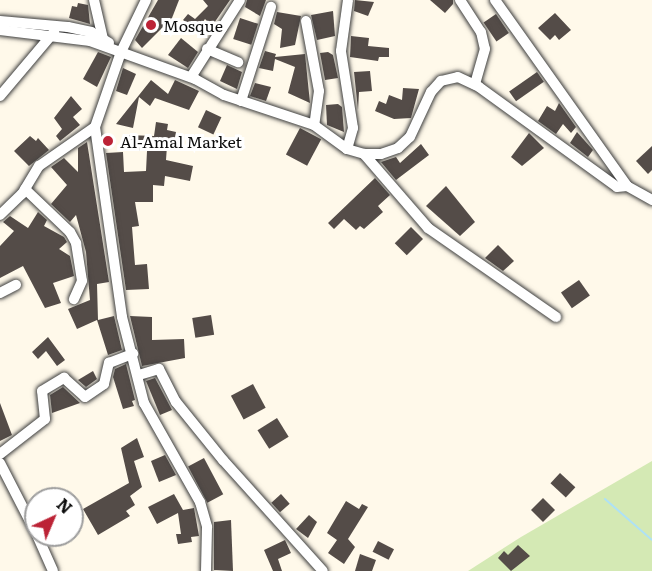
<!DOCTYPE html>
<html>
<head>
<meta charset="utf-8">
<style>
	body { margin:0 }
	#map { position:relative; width:652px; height:571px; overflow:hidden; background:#fff9ea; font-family:Literata,serif }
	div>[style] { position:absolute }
	.green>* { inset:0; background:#d4e9b4 }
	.stream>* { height:2px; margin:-1px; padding:0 1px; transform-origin:1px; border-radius:1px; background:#aee1f6 }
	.building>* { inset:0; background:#544c48; transform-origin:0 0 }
	.roads { filter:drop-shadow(0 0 2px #3e3e3e) drop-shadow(0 0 2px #3e3e3e) }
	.minor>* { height:10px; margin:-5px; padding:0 5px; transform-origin:5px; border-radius:5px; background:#fff }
	.dots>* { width:16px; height:16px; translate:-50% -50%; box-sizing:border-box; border:3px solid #fff; border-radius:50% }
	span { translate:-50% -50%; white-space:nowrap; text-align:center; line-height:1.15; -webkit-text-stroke:6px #fff; paint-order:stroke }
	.poi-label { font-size:16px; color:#0b0b0b }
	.left { translate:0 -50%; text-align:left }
	.north { position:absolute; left:24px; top:487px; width:60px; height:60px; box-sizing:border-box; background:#fff; border:2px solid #9d9d9d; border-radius:50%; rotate:44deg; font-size:16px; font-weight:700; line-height:24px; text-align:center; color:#0b0b0b }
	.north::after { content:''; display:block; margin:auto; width:21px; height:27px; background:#bc2336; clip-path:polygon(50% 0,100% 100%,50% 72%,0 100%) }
</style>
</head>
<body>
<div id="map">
	<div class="green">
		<i style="clip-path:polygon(652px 461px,652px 571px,468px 571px,521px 537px)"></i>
	</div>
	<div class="stream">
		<i style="left:605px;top:499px;width:62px;rotate:41.1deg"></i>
	</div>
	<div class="building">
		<i style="clip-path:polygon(158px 0,179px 0,172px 18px,142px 48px,135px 40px)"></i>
		<i style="clip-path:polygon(203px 0,230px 0,212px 26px,205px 19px,197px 30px,183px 20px,188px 14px,195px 19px,208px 6px)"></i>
		<i style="clip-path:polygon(247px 0,266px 0,260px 16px,245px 7px)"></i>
		<i style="clip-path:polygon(355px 0,374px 2px,368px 16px,354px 11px)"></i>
		<i style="clip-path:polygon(430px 0,453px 0,453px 4px,445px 13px)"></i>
		<i style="clip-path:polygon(78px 3px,88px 5px,90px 24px,69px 18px,72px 6px,77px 7px)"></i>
		<i style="clip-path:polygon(333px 11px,335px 36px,317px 40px,311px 15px)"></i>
		<i style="clip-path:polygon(277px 12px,301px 16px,295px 45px,280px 48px,282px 29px,274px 24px)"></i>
		<i style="clip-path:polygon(555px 13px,571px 30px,559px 40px,555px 35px,550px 40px,538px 28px)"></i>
		<i style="left:496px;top:14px;width:23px;height:15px;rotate:56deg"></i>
		<i style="left:240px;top:18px;width:19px;height:22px;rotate:18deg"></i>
		<i style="clip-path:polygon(351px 36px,369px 38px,368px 46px,389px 48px,389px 57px,379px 57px,378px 61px,350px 57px)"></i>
		<i style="clip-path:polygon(181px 38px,198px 52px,188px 68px,168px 55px)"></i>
		<i style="clip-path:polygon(265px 51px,276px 54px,275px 57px,305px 54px,310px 103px,288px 93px,295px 67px,275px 59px,273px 71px,259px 68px)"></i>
		<i style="clip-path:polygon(98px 52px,111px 57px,97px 87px,83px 79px)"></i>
		<i style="clip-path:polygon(328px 52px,333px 55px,338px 78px,325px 80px,320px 53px)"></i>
		<i style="clip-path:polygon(227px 65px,242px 72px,237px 89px,220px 81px)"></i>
		<i style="clip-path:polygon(123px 68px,136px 74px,127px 95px,116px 91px)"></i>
		<i style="clip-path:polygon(370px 71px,372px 91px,359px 92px,358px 110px,354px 72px)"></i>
		<i style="left:537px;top:72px;width:12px;height:34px;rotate:55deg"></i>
		<i style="clip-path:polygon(151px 80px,168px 94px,175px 80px,199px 91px,189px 110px,155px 98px,150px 106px,139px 97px,133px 128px,116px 124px)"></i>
		<i style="clip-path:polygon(255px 83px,271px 87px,266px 101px,250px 96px)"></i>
		<i style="clip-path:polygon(403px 88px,419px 89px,411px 118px,394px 119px,375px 111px,379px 101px,386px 104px,389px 95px,402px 100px)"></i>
		<i style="clip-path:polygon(71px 96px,82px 109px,73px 117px,80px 125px,60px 141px,56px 136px,62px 129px,54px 118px)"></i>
		<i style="clip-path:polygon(559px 103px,576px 127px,571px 133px,563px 124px,556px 134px,538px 121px,547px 106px,555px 111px)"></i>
		<i style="clip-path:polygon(338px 104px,342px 107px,344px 132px,327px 125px,326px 105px)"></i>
		<i style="left:206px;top:110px;width:17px;height:19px;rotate:25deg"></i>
		<i style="clip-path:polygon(156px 122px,168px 124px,167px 130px,176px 132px,173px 148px,167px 146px,166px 160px,193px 166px,190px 181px,165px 176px,164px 186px,153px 185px,153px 202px,135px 202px,139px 226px,132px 227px,135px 265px,147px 264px,149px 289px,126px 290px,106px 153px,123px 152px,124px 172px,146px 171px,147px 151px,127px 150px,127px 135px,154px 136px)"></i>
		<i style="left:300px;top:128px;width:24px;height:30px;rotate:28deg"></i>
		<i style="clip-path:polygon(577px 132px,593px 150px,588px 157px,570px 143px)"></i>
		<i style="clip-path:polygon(529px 133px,544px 148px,522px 166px,511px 157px)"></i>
		<i style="clip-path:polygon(30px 136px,36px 141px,38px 138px,49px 150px,29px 166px,14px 151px)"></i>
		<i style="clip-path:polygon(87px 142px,109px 282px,97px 284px,98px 320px,114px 316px,122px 350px,108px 355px,97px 320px,77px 329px,68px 309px,90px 300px,86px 252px,76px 215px,70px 222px,51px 204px,67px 185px,51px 167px,64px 158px,78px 172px,78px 148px)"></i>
		<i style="clip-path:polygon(421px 144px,429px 155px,396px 180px,381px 162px,396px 157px,400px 163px)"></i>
		<i style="clip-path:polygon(652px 146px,652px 170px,648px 174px,636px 161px)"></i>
		<i style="clip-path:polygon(375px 178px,390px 195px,378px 206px,383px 212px,364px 229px,360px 226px,356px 230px,344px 219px,334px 229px,328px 223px)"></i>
		<i style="clip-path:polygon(446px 186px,475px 222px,460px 236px,426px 206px)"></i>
		<i style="clip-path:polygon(38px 212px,47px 220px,44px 226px,64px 237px,67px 242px,59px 249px,70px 256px,74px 276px,53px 283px,61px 303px,45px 308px,23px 266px,0 278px,0 246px,14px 231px,3px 222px,10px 216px,28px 228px)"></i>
		<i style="left:411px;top:227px;width:17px;height:23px;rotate:45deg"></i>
		<i style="clip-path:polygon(498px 245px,514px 261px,503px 271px,485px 258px)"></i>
		<i style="left:579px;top:280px;width:19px;height:22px;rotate:55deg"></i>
		<i style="left:211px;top:315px;width:20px;height:19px;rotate:81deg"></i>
		<i style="clip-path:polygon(130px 316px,152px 317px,152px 340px,184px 339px,185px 358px,142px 366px)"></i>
		<i style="clip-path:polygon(48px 337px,65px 360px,57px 366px,46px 351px,38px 359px,32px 352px)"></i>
		<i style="clip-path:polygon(126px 364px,135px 400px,132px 401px,134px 406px,123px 409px,113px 377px,115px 369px)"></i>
		<i style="clip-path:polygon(93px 371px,97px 379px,86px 387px,78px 380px)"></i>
		<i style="clip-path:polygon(155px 378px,172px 410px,160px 415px,146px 381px)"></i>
		<i style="left:253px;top:384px;width:27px;height:25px;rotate:62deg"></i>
		<i style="clip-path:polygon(63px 387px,80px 403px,52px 413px,50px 395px)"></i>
		<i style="clip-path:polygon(0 403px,12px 435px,0 441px)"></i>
		<i style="left:277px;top:418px;width:22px;height:23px;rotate:58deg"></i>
		<i style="clip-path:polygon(137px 438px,144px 457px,134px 461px,142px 487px,130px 496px,135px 505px,126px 511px,130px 516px,98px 535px,83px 509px,129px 483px,121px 448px)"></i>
		<i style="clip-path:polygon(165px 455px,176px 475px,159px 482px,151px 461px)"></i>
		<i style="left:204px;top:458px;width:41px;height:18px;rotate:62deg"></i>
		<i style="left:560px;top:473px;width:21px;height:14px;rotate:43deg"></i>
		<i style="clip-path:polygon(174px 494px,183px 510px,194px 508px,199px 536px,191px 537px,192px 542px,178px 544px,176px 534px,181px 534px,178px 513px,157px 524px,148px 507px)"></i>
		<i style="left:281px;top:494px;width:13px;height:13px;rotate:48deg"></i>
		<i style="left:543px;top:498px;width:17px;height:17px;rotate:45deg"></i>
		<i style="clip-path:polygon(346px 501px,359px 509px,362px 504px,368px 507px,348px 539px,355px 547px,344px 564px,328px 553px,337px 540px,327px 533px)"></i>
		<i style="clip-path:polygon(309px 515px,317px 522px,308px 538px,296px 529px)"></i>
		<i style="clip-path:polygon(231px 520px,233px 571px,214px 570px,214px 522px)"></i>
		<i style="clip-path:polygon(285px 540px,291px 553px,278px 559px,282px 571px,273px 571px,264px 550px)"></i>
		<i style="left:378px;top:541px;width:18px;height:12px;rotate:27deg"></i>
		<i style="clip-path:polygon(518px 545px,530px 556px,511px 571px,498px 558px,504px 551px,508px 555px)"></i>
		<i style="clip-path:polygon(360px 554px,376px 560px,372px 571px,355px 571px)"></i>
	</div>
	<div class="roads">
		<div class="minor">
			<i style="left:94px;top:0;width:40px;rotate:77deg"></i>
			<i style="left:146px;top:0;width:58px;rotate:115.7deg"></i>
			<i style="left:121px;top:52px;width:79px;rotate:109.1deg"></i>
			<i style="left:95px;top:127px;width:192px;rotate:81.9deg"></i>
			<i style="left:122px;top:317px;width:89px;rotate:75.7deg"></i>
			<i style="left:144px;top:403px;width:114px;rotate:60.5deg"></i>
			<i style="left:200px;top:502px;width:26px;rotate:74deg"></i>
			<i style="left:207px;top:527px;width:44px;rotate:91.3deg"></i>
			<i style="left:460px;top:0;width:38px;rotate:57deg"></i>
			<i style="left:481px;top:32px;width:17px;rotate:77deg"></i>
			<i style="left:485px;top:49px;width:37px;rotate:106deg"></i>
			<i style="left:495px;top:0;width:228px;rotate:54.6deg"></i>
			<i style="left:0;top:21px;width:68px;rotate:5deg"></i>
			<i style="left:68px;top:27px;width:24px;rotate:12deg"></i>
			<i style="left:91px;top:32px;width:21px;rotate:31deg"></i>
			<i style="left:306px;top:21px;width:71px;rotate:79.5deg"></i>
			<i style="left:319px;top:91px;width:34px;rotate:98deg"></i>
			<i style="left:0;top:30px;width:91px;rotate:7deg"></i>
			<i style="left:90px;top:41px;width:112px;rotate:19.9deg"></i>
			<i style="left:195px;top:79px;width:33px;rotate:29deg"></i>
			<i style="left:224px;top:95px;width:95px;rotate:18.4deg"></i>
			<i style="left:314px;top:125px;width:41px;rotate:36deg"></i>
			<i style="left:347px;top:149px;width:18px;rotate:16deg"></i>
			<i style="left:364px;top:154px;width:17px"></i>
			<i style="left:381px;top:154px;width:18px;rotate:-19deg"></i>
			<i style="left:398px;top:148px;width:16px;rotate:-43deg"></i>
			<i style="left:410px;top:137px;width:50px;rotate:-65deg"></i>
			<i style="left:431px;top:92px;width:15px;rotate:-48deg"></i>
			<i style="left:441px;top:81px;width:17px;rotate:-13deg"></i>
			<i style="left:458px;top:77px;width:23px;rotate:25deg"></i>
			<i style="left:479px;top:87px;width:170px;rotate:35.9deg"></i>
			<i style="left:617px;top:187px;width:10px;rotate:-6deg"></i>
			<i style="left:627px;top:186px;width:29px;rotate:29deg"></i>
			<i style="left:207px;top:49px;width:34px;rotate:23deg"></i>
			<i style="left:191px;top:77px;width:91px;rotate:-57.5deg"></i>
			<i style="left:0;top:96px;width:84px;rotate:-49.8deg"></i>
			<i style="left:241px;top:101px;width:99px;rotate:-72.3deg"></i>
			<i style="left:347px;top:149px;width:22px;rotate:-74deg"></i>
			<i style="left:353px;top:128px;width:78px;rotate:-98.9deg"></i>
			<i style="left:341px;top:51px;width:51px;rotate:-82.2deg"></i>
			<i style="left:364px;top:154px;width:98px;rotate:49.1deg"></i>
			<i style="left:428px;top:228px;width:156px;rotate:34.8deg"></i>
			<i style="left:25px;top:189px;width:62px;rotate:43.7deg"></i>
			<i style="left:70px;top:232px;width:13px;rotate:61deg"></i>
			<i style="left:76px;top:243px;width:38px;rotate:81deg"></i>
			<i style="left:82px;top:281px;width:20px;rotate:114deg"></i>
			<i style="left:0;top:215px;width:30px;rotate:-44deg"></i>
			<i style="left:22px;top:194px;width:33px;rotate:-59deg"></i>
			<i style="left:39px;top:166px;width:68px;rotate:-34.9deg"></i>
			<i style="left:0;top:293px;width:18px;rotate:-27deg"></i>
			<i style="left:139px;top:375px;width:21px;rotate:-17deg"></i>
			<i style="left:159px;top:369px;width:37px;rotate:63deg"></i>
			<i style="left:176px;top:402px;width:75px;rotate:51deg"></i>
			<i style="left:223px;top:460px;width:149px;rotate:48deg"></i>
			<i style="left:0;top:454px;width:57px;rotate:-37.9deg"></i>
			<i style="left:45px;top:419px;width:28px;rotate:-96deg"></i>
			<i style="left:42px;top:391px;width:26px;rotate:-31deg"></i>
			<i style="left:64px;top:378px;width:28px;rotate:42deg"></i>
			<i style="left:85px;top:397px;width:23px;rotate:-34deg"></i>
			<i style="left:104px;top:384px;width:22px;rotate:-77deg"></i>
			<i style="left:109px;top:363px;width:26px;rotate:-21deg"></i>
			<i style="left:0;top:463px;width:79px;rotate:62.8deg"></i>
			<i style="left:37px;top:535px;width:39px;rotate:66deg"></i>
		</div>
	</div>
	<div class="dots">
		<i style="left:151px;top:25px;background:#bc2336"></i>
		<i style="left:108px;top:141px;background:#bc2336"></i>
	</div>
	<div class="poi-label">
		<span class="left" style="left:163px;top:25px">Mosque</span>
		<span class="left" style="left:120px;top:141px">Al-Amal Market</span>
	</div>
	<div class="north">N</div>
</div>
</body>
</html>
